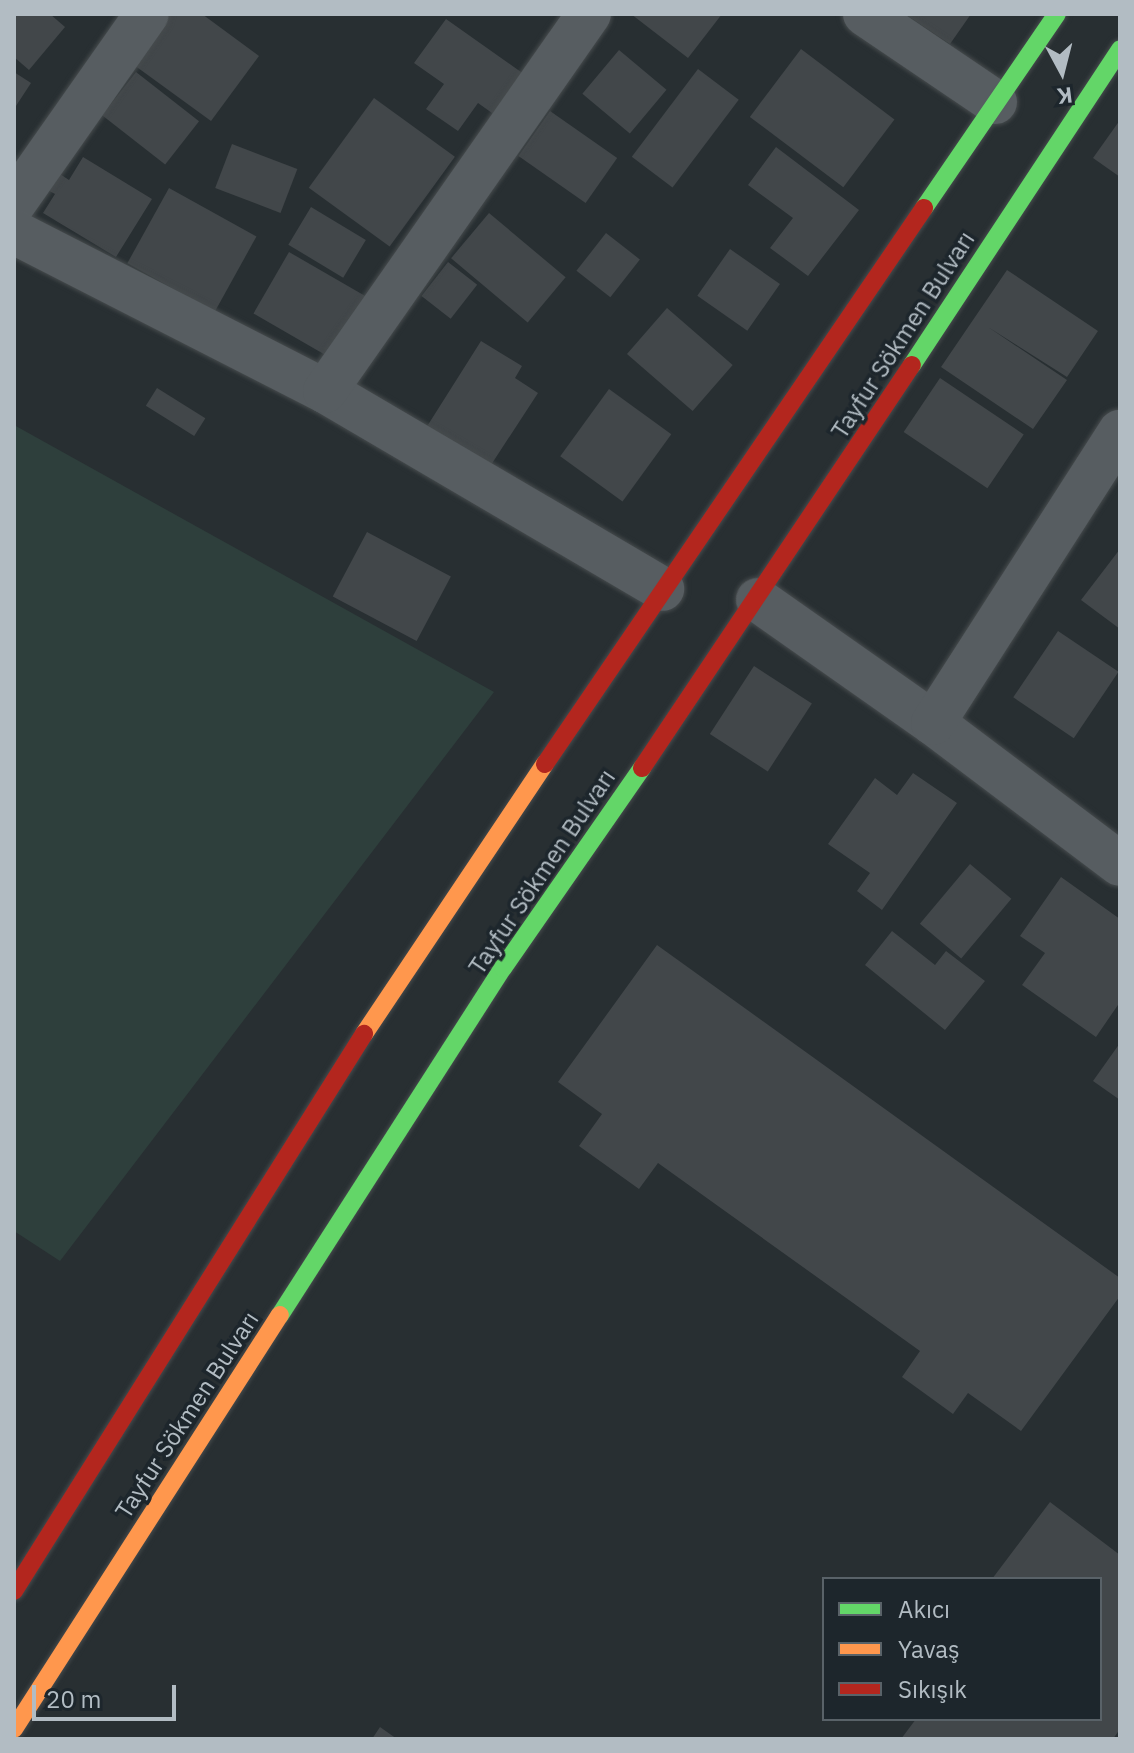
<!DOCTYPE html>
<html>
<head>
<meta charset="utf-8">
<style>
	body { margin:0 }
	#map { position:relative; width:1134px; height:1753px; overflow:hidden; background:#282f32; font-family:"IBM Plex Sans",sans-serif }
	div>[style] { position:absolute }
	.green>* { inset:0; background:#2e3f3c }
	.building>* { inset:0; background:#42474a; transform-origin:0 0 }
	.roads { filter:drop-shadow(0 0 2px #464b4d) drop-shadow(0 0 2px #464b4d) }
	.street>* { height:44px; margin:-22px; padding:0 22px; transform-origin:22px; border-radius:22px; background:#575d61 }
	.fast>* { height:18px; margin:-9px; padding:0 9px; transform-origin:9px; border-radius:9px; background:#63d668 }
	.slow>* { height:18px; margin:-9px; padding:0 9px; transform-origin:9px; border-radius:9px; background:#ff974d }
	.jam>* { height:18px; margin:-9px; padding:0 9px; transform-origin:9px; border-radius:9px; background:#b3261e }
	span { translate:-50% -50%; white-space:nowrap; text-align:center; line-height:1.15; -webkit-text-stroke:7px #1d262c; paint-order:stroke }
	.street-label { font-size:24px; color:#b2bcc3 }
	.frame { position:absolute; inset:0; border:16px solid #b2bcc3; pointer-events:none }
	.legend { position:absolute; left:822px; top:1577px; width:280px; height:144px; box-sizing:border-box; background:#1d262c; border:2px solid #596268; margin:0; padding:10px 14px; list-style:none; font-size:24px; color:#b2bcc3 }
	.legend li { display:flex; align-items:center; gap:16px; height:40px }
	.legend b { width:40px; border:2px solid #596268 }
	.north { position:absolute; left:1022px; top:32px; width:80px; height:80px; -webkit-text-stroke:6px #1d262c; paint-order:stroke; rotate:173deg; font-size:22px; font-weight:700; line-height:32px; text-align:center; color:#b2bcc3 }
	.north::after { content:''; display:block; margin:auto; width:28px; height:36px; background:#b2bcc3; clip-path:polygon(50% 0,100% 100%,50% 72%,0 100%) }
	.scale { position:absolute; left:32px; top:1685px; width:144px; height:36px; box-sizing:border-box; border:4px solid #b2bcc3; border-top:0; padding-left:10px; font-size:24px; line-height:28px; white-space:nowrap; color:#b2bcc3; -webkit-text-stroke:6px #1d262c; paint-order:stroke }
</style>
</head>
<body>
<div id="map">
	<div class="green">
		<i style="clip-path:polygon(14px 425px,494px 692px,60px 1261px,14px 1231px)"></i>
	</div>
	<div class="building">
		<i style="clip-path:polygon(14px 14px,50px 14px,65px 27px,29px 70px,14px 57px)"></i>
		<i style="clip-path:polygon(155px 14px,202px 14px,259px 56px,211px 121px,123px 57px)"></i>
		<i style="clip-path:polygon(631px 14px,722px 14px,688px 58px)"></i>
		<i style="clip-path:polygon(905px 14px,971px 14px,950px 44px)"></i>
		<i style="clip-path:polygon(446px 19px,528px 77px,499px 118px,478px 103px,458px 131px,426px 109px,444px 84px,414px 63px)"></i>
		<i style="left:801px;top:49px;width:117px;height:85px;rotate:37deg"></i>
		<i style="left:619px;top:50px;width:62px;height:57px;rotate:40deg"></i>
		<i style="left:698px;top:69px;width:51px;height:110px;rotate:37deg"></i>
		<i style="clip-path:polygon(14px 72px,31px 83px,14px 109px)"></i>
		<i style="left:136px;top:72px;width:80px;height:55px;rotate:38deg"></i>
		<i style="left:374px;top:98px;width:100px;height:111px;rotate:36deg"></i>
		<i style="left:550px;top:111px;width:82px;height:55px;rotate:35deg"></i>
		<i style="clip-path:polygon(1120px 120px,1120px 177px,1093px 158px)"></i>
		<i style="left:232px;top:144px;width:70px;height:47px;rotate:21deg"></i>
		<i style="clip-path:polygon(776px 147px,859px 210px,808px 276px,770px 248px,793px 218px,748px 185px)"></i>
		<i style="clip-path:polygon(83px 157px,152px 199px,116px 257px,43px 213px,55px 194px,44px 188px,54px 170px,69px 180px)"></i>
		<i style="left:169px;top:188px;width:100px;height:86px;rotate:29deg"></i>
		<i style="left:311px;top:207px;width:64px;height:44px;rotate:31deg"></i>
		<i style="left:489px;top:213px;width:100px;height:59px;rotate:40deg"></i>
		<i style="left:606px;top:233px;width:43px;height:48px;rotate:38deg"></i>
		<i style="left:730px;top:249px;width:61px;height:57px;rotate:35deg"></i>
		<i style="left:289px;top:252px;width:90px;height:71px;rotate:30deg"></i>
		<i style="left:448px;top:262px;width:37px;height:43px;rotate:38deg"></i>
		<i style="clip-path:polygon(1007px 270px,1098px 331px,1067px 377px,988px 327px,1067px 380px,1033px 429px,941px 367px)"></i>
		<i style="left:667px;top:308px;width:87px;height:61px;rotate:41deg"></i>
		<i style="clip-path:polygon(481px 341px,522px 366px,515px 378px,538px 393px,489px 468px,426px 428px)"></i>
		<i style="left:940px;top:378px;width:101px;height:65px;rotate:34deg"></i>
		<i style="left:157px;top:388px;width:57px;height:21px;rotate:32deg"></i>
		<i style="left:609px;top:389px;width:77px;height:83px;rotate:36deg"></i>
		<i style="left:367px;top:532px;width:95px;height:73px;rotate:28deg"></i>
		<i style="clip-path:polygon(1120px 549px,1120px 629px,1081px 600px)"></i>
		<i style="left:1058px;top:631px;width:73px;height:80px;rotate:34deg"></i>
		<i style="left:754px;top:666px;width:69px;height:81px;rotate:33deg"></i>
		<i style="clip-path:polygon(913px 773px,957px 803px,882px 910px,857px 891px,870px 873px,828px 844px,875px 778px,897px 795px)"></i>
		<i style="left:970px;top:864px;width:54px;height:78px;rotate:40deg"></i>
		<i style="clip-path:polygon(1061px 877px,1120px 919px,1120px 1002px,1096px 1037px,1022px 985px,1045px 953px,1020px 936px)"></i>
		<i style="clip-path:polygon(892px 931px,935px 965px,946px 951px,985px 981px,945px 1030px,865px 965px)"></i>
		<i style="clip-path:polygon(657px 945px,1120px 1278px,1120px 1296px,1021px 1431px,968px 1393px,953px 1414px,902px 1377px,920px 1351px,658px 1163px,639px 1189px,579px 1146px,602px 1114px,558px 1082px)"></i>
		<i style="clip-path:polygon(1120px 1043px,1120px 1100px,1093px 1081px)"></i>
		<i style="clip-path:polygon(1050px 1502px,1120px 1555px,1120px 1729px,1113px 1739px,901px 1739px,916px 1719px,1100px 1719px,1100px 1579px,992px 1579px)"></i>
		<i style="clip-path:polygon(380px 1727px,397px 1739px,372px 1739px)"></i>
	</div>
	<div class="roads">
		<div class="street">
			<i style="left:865px;top:14px;width:157px;rotate:34.1deg"></i>
			<i style="left:14px;top:203px;width:231px;rotate:-54.9deg"></i>
			<i style="left:14px;top:232px;width:349px;rotate:27.1deg"></i>
			<i style="left:325px;top:391px;width:391px;rotate:30.4deg"></i>
			<i style="left:325px;top:391px;width:460px;rotate:-55deg"></i>
			<i style="left:758px;top:600px;width:214px;rotate:35.1deg"></i>
			<i style="left:933px;top:723px;width:234px;rotate:37deg"></i>
			<i style="left:933px;top:723px;width:346px;rotate:-57.3deg"></i>
		</div>
		<div class="fast">
			<i style="left:924px;top:208px;width:235px;rotate:-55.6deg"></i>
			<i style="left:912px;top:365px;width:378px;rotate:-56.6deg"></i>
			<i style="left:280px;top:1315px;width:412px;rotate:-57.3deg"></i>
			<i style="left:503px;top:968px;width:244px;rotate:-55.2deg"></i>
		</div>
		<div class="slow">
			<i style="left:364px;top:1034px;width:325px;rotate:-56.2deg"></i>
			<i style="left:14px;top:1729px;width:492px;rotate:-57.3deg"></i>
		</div>
		<div class="jam">
			<i style="left:545px;top:764px;width:673px;rotate:-55.72deg"></i>
			<i style="left:642px;top:768px;width:485px;rotate:-56.2deg"></i>
			<i style="left:14px;top:1591px;width:658px;rotate:-57.86deg"></i>
		</div>
	</div>
	<div class="street-label">
		<span style="left:903px;top:335px;rotate:-57deg">Tayfur Sökmen Bulvarı</span>
		<span style="left:542px;top:872px;rotate:-56deg">Tayfur Sökmen Bulvarı</span>
		<span style="left:187px;top:1415px;rotate:-57deg">Tayfur Sökmen Bulvarı</span>
	</div>
	<div class="frame"></div>
	<ul class="legend">
	<li><b style="height:10px;background:#63d668"></b>Akıcı</li>
	<li><b style="height:10px;background:#ff974d"></b>Yavaş</li>
	<li><b style="height:10px;background:#b3261e"></b>Sıkışık</li>
	</ul>
	<div class="north">K</div>
	<div class="scale">20 m</div>
</div>
</body>
</html>
